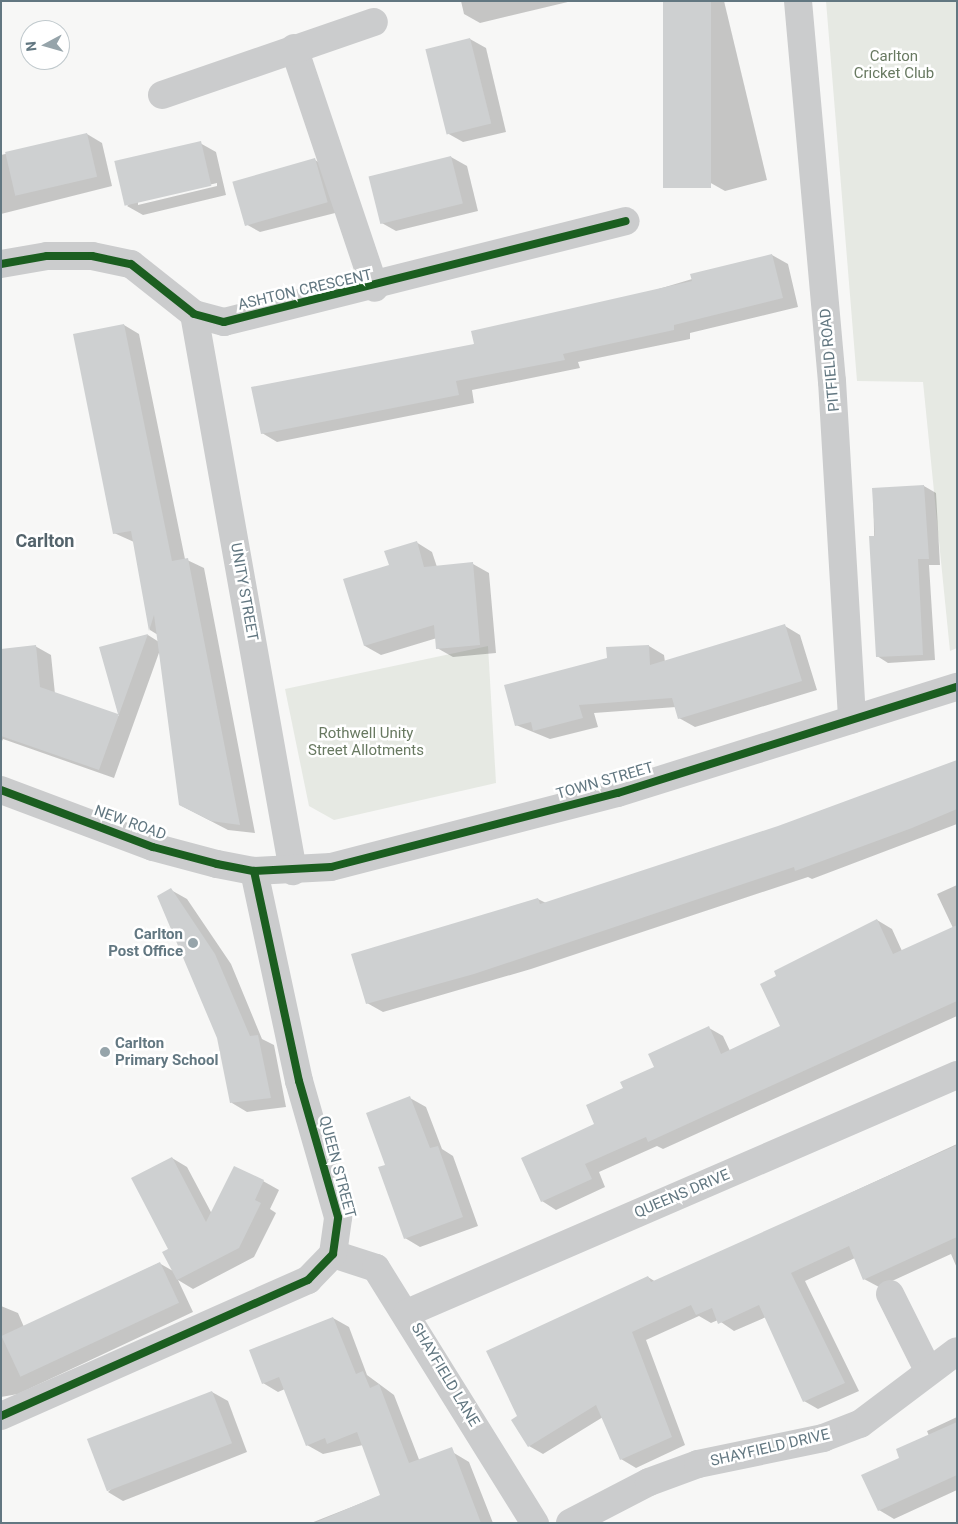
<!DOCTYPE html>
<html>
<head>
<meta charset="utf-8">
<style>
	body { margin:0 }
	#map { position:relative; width:958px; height:1524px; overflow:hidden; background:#f7f7f6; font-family:Roboto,sans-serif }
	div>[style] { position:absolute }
	.green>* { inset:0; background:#e6e9e3 }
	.shadow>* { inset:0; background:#0003 }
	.building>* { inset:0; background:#ced0d1; transform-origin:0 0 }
	.minor>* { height:28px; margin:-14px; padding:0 14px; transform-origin:14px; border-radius:14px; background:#cbcccd }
	.cycleway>* { height:8px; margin:-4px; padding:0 4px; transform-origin:4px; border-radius:4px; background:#1b5e20 }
	.dots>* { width:14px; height:14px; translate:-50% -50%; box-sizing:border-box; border:2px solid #fff; border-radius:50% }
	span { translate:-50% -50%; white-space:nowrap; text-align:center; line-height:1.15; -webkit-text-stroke:5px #fff; paint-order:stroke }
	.park-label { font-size:15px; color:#687961 }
	.street-label { font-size:15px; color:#627781 }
	.poi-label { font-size:15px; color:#627781; font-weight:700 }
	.right { translate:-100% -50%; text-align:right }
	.left { translate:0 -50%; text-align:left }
	.quarter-label { font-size:18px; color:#54646c; font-weight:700 }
	.frame { position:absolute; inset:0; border:2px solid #627781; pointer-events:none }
	.north { position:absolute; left:20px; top:20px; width:50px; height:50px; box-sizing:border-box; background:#fff; border:1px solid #c0c9cd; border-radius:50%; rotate:264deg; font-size:14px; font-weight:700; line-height:20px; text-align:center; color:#627781 }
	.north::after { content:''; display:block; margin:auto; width:18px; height:22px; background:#96a4aa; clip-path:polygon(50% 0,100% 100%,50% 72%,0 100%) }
</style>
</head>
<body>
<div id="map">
	<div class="green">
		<i style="clip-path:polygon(826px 1px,957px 1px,957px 648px,950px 651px,923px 382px,857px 381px)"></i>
		<i style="clip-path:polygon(488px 646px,496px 783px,334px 820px,309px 806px,285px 689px)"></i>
	</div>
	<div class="shadow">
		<i style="clip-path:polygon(461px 1px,572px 1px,480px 23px,464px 14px)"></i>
		<i style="clip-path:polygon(665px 1px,724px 1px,767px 180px,725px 191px,709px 182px)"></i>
		<i style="clip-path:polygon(470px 39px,486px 48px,506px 132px,463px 142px,447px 133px)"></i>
		<i style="clip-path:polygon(87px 134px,102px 143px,112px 186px,1px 214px,1px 155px)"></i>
		<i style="clip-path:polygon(evenodd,200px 143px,216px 152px,226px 195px,143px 215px,127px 206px,200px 143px,217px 183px,217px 186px,138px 205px,138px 202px,217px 183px)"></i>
		<i style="clip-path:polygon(451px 157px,467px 166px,478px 211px,396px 231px,380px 222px)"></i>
		<i style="clip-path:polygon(315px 160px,330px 169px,343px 211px,260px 232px,244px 223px)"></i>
		<i style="clip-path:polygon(772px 255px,788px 264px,798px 307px,690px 333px,690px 339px,578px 362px,580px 368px,472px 390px,474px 403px,277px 442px,262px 433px,475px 344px)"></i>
		<i style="clip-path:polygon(124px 325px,139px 334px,185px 559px,204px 568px,255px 833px,228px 830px,180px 805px,160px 650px,114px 778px,3px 739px,1px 743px,1px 650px,35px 646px,51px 655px,55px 694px,119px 716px,101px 648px,148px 635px,159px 642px,158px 635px,150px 630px,134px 542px,114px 533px)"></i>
		<i style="clip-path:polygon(924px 486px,936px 493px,940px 565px,929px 565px,935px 660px,888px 663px,877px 656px,873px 489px)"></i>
		<i style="clip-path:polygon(416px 542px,432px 552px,437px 567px,473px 564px,489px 573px,496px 653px,453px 657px,437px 648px,437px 638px,381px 655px,365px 646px,345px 580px,390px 566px)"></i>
		<i style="clip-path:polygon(785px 626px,800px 635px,817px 690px,695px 727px,679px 718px,676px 707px,594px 713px,598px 727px,550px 739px,516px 725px,608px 659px,649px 646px,664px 655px,665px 662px)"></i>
		<i style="clip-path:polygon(957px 761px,957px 824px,812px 879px,808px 877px,531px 969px,383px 1012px,367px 1003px,538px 899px,546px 903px,779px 827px)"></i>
		<i style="clip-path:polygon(957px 885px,957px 1016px,663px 1149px,657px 1146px,599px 1172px,605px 1187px,556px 1210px,542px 1201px,625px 1089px,709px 1028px,723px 1036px,730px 1051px,782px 1027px,877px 920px,892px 929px,902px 951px,953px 928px,937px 894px)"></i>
		<i style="clip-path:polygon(171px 890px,187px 899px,231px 964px,262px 1039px,274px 1045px,286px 1107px,247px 1112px,232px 1103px,218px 1038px)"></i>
		<i style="clip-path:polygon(410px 1098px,426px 1107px,442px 1149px,453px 1156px,478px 1226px,420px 1247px,405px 1238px,386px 1165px)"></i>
		<i style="clip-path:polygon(957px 1144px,957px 1268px,951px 1254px,879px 1287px,864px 1279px,855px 1258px,805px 1281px,859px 1391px,818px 1409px,804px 1401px,766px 1317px,734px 1331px,718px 1320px,711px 1323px,699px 1316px,646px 1340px,685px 1445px,636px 1468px,621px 1459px,603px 1417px,543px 1454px,529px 1446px,518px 1417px,648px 1277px,656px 1282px)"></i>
		<i style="clip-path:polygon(172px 1158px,187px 1167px,212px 1214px,263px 1181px,279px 1190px,270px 1209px,276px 1213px,254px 1257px,193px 1289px,178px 1280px,193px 1312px,18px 1394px,1px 1397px,1px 1306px,18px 1313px,24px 1327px,159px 1263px,173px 1271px)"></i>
		<i style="clip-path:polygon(333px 1318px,349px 1327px,367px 1375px,394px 1395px,420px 1462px,454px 1453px,469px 1462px,493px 1523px,311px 1523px,382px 1495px,363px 1445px,323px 1454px,307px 1445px,285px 1389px,278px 1392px,263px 1383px)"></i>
		<i style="clip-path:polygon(212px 1392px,228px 1401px,247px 1452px,123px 1501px,108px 1492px)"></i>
		<i style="clip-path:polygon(957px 1417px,957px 1490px,894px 1519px,879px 1510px,901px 1458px,929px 1436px,927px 1431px)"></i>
	</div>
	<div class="building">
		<i style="left:663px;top:1px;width:48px;height:187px"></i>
		<i style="left:470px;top:38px;width:88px;height:46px;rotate:76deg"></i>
		<i style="left:87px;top:133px;width:45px;height:84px;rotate:77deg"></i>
		<i style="left:201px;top:141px;width:46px;height:89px;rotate:77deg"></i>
		<i style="left:451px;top:156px;width:49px;height:85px;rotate:76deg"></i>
		<i style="left:315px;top:158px;width:46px;height:86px;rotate:74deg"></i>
		<i style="clip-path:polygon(772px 254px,783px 298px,674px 325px,674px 330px,563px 354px,565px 360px,456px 381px,459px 395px,261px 434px,251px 387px,474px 344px,471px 331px,692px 281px,690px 274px)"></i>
		<i style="clip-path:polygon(124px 324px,172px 561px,188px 558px,240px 825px,211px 821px,179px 805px,154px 615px,149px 631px,131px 531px,113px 534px,73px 334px)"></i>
		<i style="clip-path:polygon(924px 485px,929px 559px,918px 559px,923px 655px,876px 657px,869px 536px,875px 536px,872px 488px)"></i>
		<i style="clip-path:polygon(417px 541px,424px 567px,473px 562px,480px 645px,436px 649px,434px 625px,364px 646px,343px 579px,389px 565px,384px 551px)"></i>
		<i style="clip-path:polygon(785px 624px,802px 681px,678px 719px,672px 698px,579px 705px,583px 718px,533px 731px,531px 722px,515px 726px,504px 685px,607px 658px,606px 647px,649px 645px,650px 665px)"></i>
		<i style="clip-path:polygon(148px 634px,99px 770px,1px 736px,1px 649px,36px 645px,40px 687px,118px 714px,99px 647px)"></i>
		<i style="clip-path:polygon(957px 760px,957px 809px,912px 828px,795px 871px,794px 867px,474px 974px,366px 1004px,351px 954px,538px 898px,540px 904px,778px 826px)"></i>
		<i style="clip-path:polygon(171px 888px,215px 954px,250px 1036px,258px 1035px,271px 1098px,230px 1103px,217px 1038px,157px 896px)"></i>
		<i style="clip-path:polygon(877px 919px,893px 954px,957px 925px,957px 1001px,648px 1142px,646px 1137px,585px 1164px,592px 1179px,541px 1202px,521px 1158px,594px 1124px,586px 1105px,623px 1088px,620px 1082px,654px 1067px,648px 1054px,709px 1026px,721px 1054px,780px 1026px,760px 984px,776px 976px,774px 971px)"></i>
		<i style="clip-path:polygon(410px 1096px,430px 1148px,438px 1146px,463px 1217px,404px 1239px,378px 1167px,385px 1165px,366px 1113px)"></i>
		<i style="clip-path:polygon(957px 1145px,957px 1237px,863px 1280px,849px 1246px,791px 1273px,845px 1383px,803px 1402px,759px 1305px,718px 1324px,712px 1308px,696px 1315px,691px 1305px,632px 1332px,672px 1437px,620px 1460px,596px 1405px,528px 1447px,511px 1420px,517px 1416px,486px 1351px,648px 1276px,651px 1282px)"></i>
		<i style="clip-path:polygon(172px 1157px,206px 1222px,234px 1166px,264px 1180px,255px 1200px,261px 1203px,239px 1248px,177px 1280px,162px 1252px,168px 1249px,131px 1178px)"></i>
		<i style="left:160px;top:1262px;width:45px;height:175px;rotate:65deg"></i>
		<i style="clip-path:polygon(333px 1317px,356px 1374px,363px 1371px,370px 1388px,379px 1384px,409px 1463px,452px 1447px,481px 1523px,314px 1523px,380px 1495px,357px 1432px,327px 1444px,325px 1438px,306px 1446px,279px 1377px,262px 1384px,249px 1350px)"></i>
		<i style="left:212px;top:1391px;width:56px;height:134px;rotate:69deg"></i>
		<i style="clip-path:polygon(957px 1422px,957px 1475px,878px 1511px,861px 1475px,899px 1458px,896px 1449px)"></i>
	</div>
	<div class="minor">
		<i style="left:798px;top:1px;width:382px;rotate:84.9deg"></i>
		<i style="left:832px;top:381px;width:339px;rotate:86.6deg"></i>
		<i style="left:294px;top:48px;width:253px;rotate:71.4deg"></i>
		<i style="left:162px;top:95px;width:224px;rotate:-19deg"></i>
		<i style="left:1px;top:264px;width:47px;rotate:-9.9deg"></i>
		<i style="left:47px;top:256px;width:45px"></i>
		<i style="left:92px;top:256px;width:40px;rotate:12deg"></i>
		<i style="left:131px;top:264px;width:80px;rotate:38.4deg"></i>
		<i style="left:194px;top:314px;width:31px;rotate:15deg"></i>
		<i style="left:224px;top:322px;width:414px;rotate:-14.1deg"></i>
		<i style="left:194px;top:314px;width:566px;rotate:79.92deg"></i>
		<i style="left:1px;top:790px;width:162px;rotate:20.6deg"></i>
		<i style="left:153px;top:847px;width:66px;rotate:14.9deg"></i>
		<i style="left:217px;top:864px;width:38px;rotate:11deg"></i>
		<i style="left:254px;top:871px;width:77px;rotate:-3deg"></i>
		<i style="left:331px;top:867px;width:296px;rotate:-14.5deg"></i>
		<i style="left:618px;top:793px;width:355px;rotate:-17.4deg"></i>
		<i style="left:333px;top:1254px;width:45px;rotate:18deg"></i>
		<i style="left:376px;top:1268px;width:301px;rotate:58.1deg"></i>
		<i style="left:890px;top:1294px;width:85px;rotate:63.4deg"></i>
		<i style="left:407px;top:1313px;width:599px;rotate:-23.4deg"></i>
		<i style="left:1px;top:1416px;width:336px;rotate:-23.9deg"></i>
		<i style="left:308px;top:1280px;width:36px;rotate:-46deg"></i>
		<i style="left:333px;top:1254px;width:37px;rotate:-82deg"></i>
		<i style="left:338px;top:1217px;width:141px;rotate:-106deg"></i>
		<i style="left:299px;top:1081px;width:215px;rotate:-102.1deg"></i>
		<i style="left:570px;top:1523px;width:89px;rotate:-27.4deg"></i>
		<i style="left:649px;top:1482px;width:52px;rotate:-20.2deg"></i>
		<i style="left:698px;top:1464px;width:128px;rotate:-11.7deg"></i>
		<i style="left:823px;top:1438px;width:40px;rotate:-21deg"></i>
		<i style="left:860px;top:1424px;width:121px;rotate:-37deg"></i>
	</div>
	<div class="cycleway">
		<i style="left:1px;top:264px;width:47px;rotate:-9.9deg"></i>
		<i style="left:47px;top:256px;width:45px"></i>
		<i style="left:92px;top:256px;width:40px;rotate:12deg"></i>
		<i style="left:131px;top:264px;width:80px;rotate:38.4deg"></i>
		<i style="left:194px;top:314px;width:31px;rotate:15deg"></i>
		<i style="left:224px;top:322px;width:414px;rotate:-14.1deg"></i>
		<i style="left:1px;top:790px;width:162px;rotate:20.6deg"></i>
		<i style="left:153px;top:847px;width:66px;rotate:14.9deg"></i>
		<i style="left:217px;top:864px;width:38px;rotate:11deg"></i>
		<i style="left:254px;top:871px;width:77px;rotate:-3deg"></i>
		<i style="left:331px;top:867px;width:296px;rotate:-14.5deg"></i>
		<i style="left:618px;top:793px;width:355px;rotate:-17.4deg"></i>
		<i style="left:1px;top:1416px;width:336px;rotate:-23.9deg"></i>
		<i style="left:308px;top:1280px;width:36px;rotate:-46deg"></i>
		<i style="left:333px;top:1254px;width:37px;rotate:-82deg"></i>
		<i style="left:338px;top:1217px;width:141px;rotate:-106deg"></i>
		<i style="left:299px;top:1081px;width:215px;rotate:-102.1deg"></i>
	</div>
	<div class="dots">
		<i style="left:193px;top:943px;background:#96a4aa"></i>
		<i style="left:105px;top:1052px;background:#96a4aa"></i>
	</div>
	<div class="park-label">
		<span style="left:894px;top:65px">Carlton<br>Cricket Club</span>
		<span style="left:366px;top:742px">Rothwell Unity<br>Street Allotments</span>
	</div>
	<div class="street-label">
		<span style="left:305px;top:290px;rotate:-13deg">ASHTON CRESCENT</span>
		<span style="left:830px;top:360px;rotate:-95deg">PITFIELD ROAD</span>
		<span style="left:244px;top:592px;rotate:80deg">UNITY STREET</span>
		<span style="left:605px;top:781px;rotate:-16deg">TOWN STREET</span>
		<span style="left:130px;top:823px;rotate:20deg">NEW ROAD</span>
		<span style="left:337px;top:1167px;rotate:75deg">QUEEN STREET</span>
		<span style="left:682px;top:1194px;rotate:-23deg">QUEENS DRIVE</span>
		<span style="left:445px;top:1375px;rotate:59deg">SHAYFIELD LANE</span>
		<span style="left:770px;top:1448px;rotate:-13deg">SHAYFIELD DRIVE</span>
	</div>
	<div class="poi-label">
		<span class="right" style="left:183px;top:943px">Carlton<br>Post Office</span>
		<span class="left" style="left:115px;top:1052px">Carlton<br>Primary School</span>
	</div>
	<div class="quarter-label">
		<span style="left:45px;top:541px">Carlton</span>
	</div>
	<div class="frame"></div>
	<div class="north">N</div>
</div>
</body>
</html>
